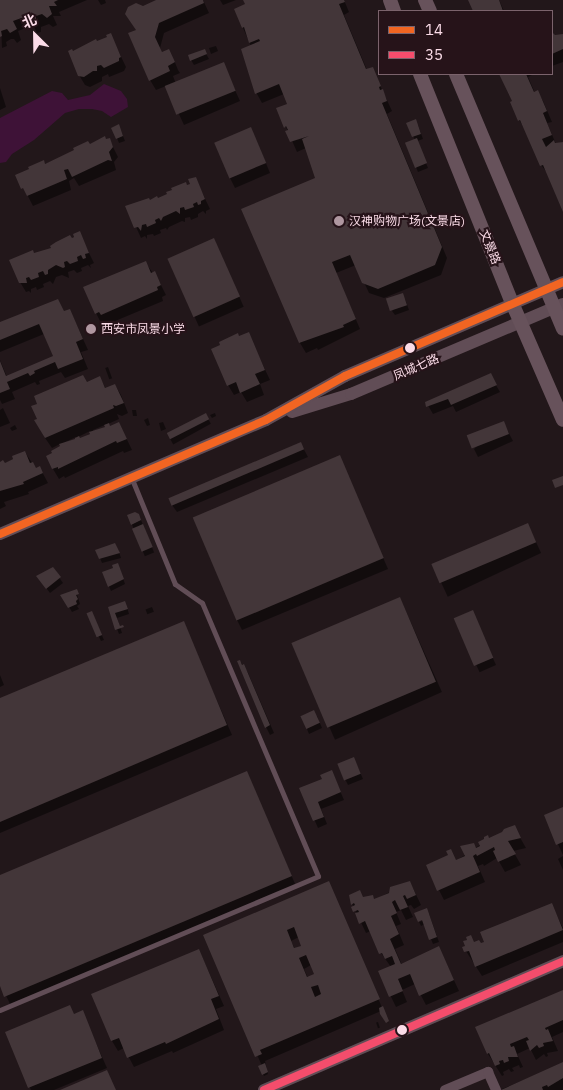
<!DOCTYPE html>
<html>
<head>
<meta charset="utf-8">
<style>
	body { margin:0 }
	#map { position:relative; width:563px; height:1090px; overflow:hidden; background:#22171a; font-family:"IBM Plex Sans","Noto Sans SC",sans-serif }
	div>[style] { position:absolute }
	.water>* { inset:0; background:#3e1237 }
	.shadow>* { inset:0; background:#0007; transform-origin:0 0 }
	.building>* { inset:0; background:#433639; transform-origin:0 0 }
	.service>* { height:5px; margin:-2.5px; padding:0 2.5px; transform-origin:2.5px; border-radius:2.5px; background:#614d56 }
	.minor>* { height:10px; margin:-5px; padding:0 5px; transform-origin:5px; border-radius:5px; background:#614d56 }
	.tertiary>* { height:12px; margin:-6px; padding:0 6px; transform-origin:6px; border-radius:6px; background:#614d56 }
	.secondary>* { height:14px; margin:-7px; padding:0 7px; transform-origin:7px; border-radius:7px; background:#67525b }
	.bus-1>* { height:8px; margin:-4px; padding:0 4px; transform-origin:4px; border-radius:4px; background:#f26522 }
	.bus-2>* { height:8px; margin:-4px; padding:0 4px; transform-origin:4px; border-radius:4px; background:#f44d6c }
	.dots>* { width:14px; height:14px; translate:-50% -50%; box-sizing:border-box; border:2px solid #261319; border-radius:50% }
	span { translate:-50% -50%; white-space:nowrap; text-align:center; line-height:1.15; -webkit-text-stroke:4.5px #261319; paint-order:stroke }
	.poi-label { font-size:12px; color:#fbdce8 }
	.left { translate:0 -50%; text-align:left }
	.street-label { font-size:12px; color:#fbdce8 }
	.legend { position:absolute; left:378px; top:10px; width:175px; height:65px; box-sizing:border-box; background:#261319; border:1px solid #7b636c; margin:0; padding:6px 9px; list-style:none; font-size:15px; color:#fbdce8 }
	.legend li { display:flex; align-items:center; gap:10px; height:25px }
	.legend b { width:25px; border:1px solid #7b636c }
	.north { position:absolute; left:10px; top:10px; width:50px; height:50px; -webkit-text-stroke:4px #261319; paint-order:stroke; rotate:337deg; font-size:14px; font-weight:700; line-height:20px; text-align:center; color:#fbdce8 }
	.north::after { content:''; display:block; margin:auto; width:18px; height:22px; background:#fbdce8; clip-path:polygon(50% 0,100% 100%,50% 72%,0 100%) }
</style>
</head>
<body>
<div id="map">
	<div class="water">
		<i style="clip-path:polygon(104px 84px,121px 91px,127px 99px,128px 107px,111px 117px,102px 111px,92px 109px,79px 109px,65px 113px,34px 140px,12px 154px,6px 162px,0 163px,0 118px,52px 91px,62px 93px,68px 100px,90px 95px)"></i>
	</div>
	<div class="shadow">
		<i style="clip-path:polygon(0 0,87px 0,59px 12px,61px 16px,53px 16px,57px 25px,53px 27px,49px 24px,41px 27px,41px 32px,37px 33px,33px 25px,18px 31px,21px 40px,17px 43px,14px 39px,11px 39px,6px 42px,7px 46px,2px 48px)"></i>
		<i style="clip-path:polygon(98px 0,105px 0,106px 3px,101px 5px)"></i>
		<i style="clip-path:polygon(160px 0,203px 0,209px 13px,164px 33px,160px 48px,162px 53px,174px 60px,178px 70px,180px 73px,173px 76px,176px 84px,223px 64px,240px 101px,184px 125px,166px 86px,156px 90px,150px 80px,137px 31px,143px 7px)"></i>
		<i style="clip-path:polygon(220px 0,236px 0,223px 5px)"></i>
		<i style="clip-path:polygon(244px 0,344px 0,349px 12px,344px 15px,367px 70px,372px 68px,392px 111px,387px 114px,447px 258px,441px 275px,384px 298px,369px 293px,356px 265px,336px 273px,360px 329px,318px 350px,317px 348px,306px 353px,300px 343px,316px 178px,306px 148px,297px 152px,278px 109px,289px 105px,284px 94px,262px 103px,257px 94px,242px 50px,251px 46px,235px 10px,246px 5px)"></i>
		<i style="clip-path:polygon(470px 0,499px 0,504px 11px,474px 11px)"></i>
		<i style="clip-path:polygon(552px 33px,554px 36px,563px 35px,563px 62px,552px 66px)"></i>
		<i style="clip-path:polygon(110px 34px,126px 67px,124px 71px,109px 77px,108px 74px,102px 77px,102px 81px,90px 87px,85px 85px,79px 75px,73px 53px,108px 38px)"></i>
		<i style="clip-path:polygon(216px 46px,218px 51px,211px 54px,209px 48px)"></i>
		<i style="clip-path:polygon(204px 50px,209px 59px,194px 65px,191px 60px)"></i>
		<i style="clip-path:polygon(500px 74px,534px 74px,528px 77px,535px 93px,537px 91px,543px 101px,552px 122px,547px 123px,556px 144px,563px 142px,563px 209px,549px 175px,541px 165px,526px 130px,519px 120px,513px 102px)"></i>
		<i style="clip-path:polygon(0 88px,6px 107px,0 110px)"></i>
		<i style="clip-path:polygon(408px 124px,418px 125px,423px 139px,417px 141px,428px 168px,418px 172px,416px 167px,415px 140px)"></i>
		<i style="clip-path:polygon(113px 128px,121px 131px,125px 141px,119px 143px)"></i>
		<i style="clip-path:polygon(109px 139px,118px 157px,114px 162px,116px 170px,79px 186px,74px 178px,69px 181px,71px 190px,33px 206px,17px 175px)"></i>
		<i style="clip-path:polygon(256px 139px,270px 173px,235px 188px,230px 178px)"></i>
		<i style="clip-path:polygon(195px 178px,210px 209px,206px 211px,206px 214px,203px 211px,198px 214px,198px 217px,191px 220px,190px 217px,185px 218px,185px 222px,182px 221px,169px 227px,167px 230px,166px 228px,160px 230px,161px 233px,154px 236px,153px 234px,147px 235px,147px 239px,145px 236px,141px 238px,127px 207px,158px 200px,192px 185px)"></i>
		<i style="clip-path:polygon(79px 233px,94px 263px,90px 265px,91px 268px,88px 265px,81px 268px,82px 271px,77px 273px,74px 270px,68px 272px,69px 278px,62px 275px,56px 277px,53px 284px,50px 281px,43px 284px,44px 287px,37px 290px,36px 287px,31px 289px,31px 293px,29px 291px,26px 292px,20px 282px,33px 254px,52px 249px,71px 239px)"></i>
		<i style="left:214px;top:240px;width:73px;height:49px;rotate:66deg"></i>
		<i style="clip-path:polygon(145px 262px,160px 283px,166px 295px,162px 297px,163px 301px,108px 324px,106px 321px,101px 323px,96px 313px)"></i>
		<i style="clip-path:polygon(405px 299px,409px 310px,395px 315px,392px 311px)"></i>
		<i style="clip-path:polygon(70px 310px,88px 350px,81px 352px,88px 369px,65px 378px,61px 372px,39px 381px,40px 384px,37px 385px,35px 382px,12px 392px,15px 399px,2px 404px,0 400px,0 360px,7px 377px,54px 357px,44px 334px,0 352px,0 324px)"></i>
		<i style="clip-path:polygon(248px 334px,270px 380px,260px 384px,264px 395px,247px 402px,241px 392px,234px 395px,228px 385px,239px 338px)"></i>
		<i style="left:108px;top:367px;width:12px;height:3px;rotate:70deg"></i>
		<i style="clip-path:polygon(evenodd,100px 378px,106px 389px,115px 385px,121px 395px,128px 413px,122px 416px,117px 414px,119px 419px,108px 424px,110px 427px,119px 423px,132px 450px,124px 453px,123px 451px,65px 478px,64px 476px,59px 479px,53px 469px,61px 447px,60px 444px,52px 448px,45px 438px,33px 407px,100px 378px,107px 424px,107px 426px,94px 433px,93px 430px,107px 424px,100px 378px,90px 431px,91px 433px,80px 440px,78px 437px,90px 431px,100px 378px,76px 437px,77px 440px,63px 443px,76px 437px)"></i>
		<i style="clip-path:polygon(493px 380px,500px 392px,456px 412px,453px 406px,433px 414px,426px 402px)"></i>
		<i style="clip-path:polygon(3px 408px,10px 423px,0 427px,0 410px)"></i>
		<i style="clip-path:polygon(132px 410px,136px 410px,137px 416px,133px 416px)"></i>
		<i style="clip-path:polygon(215px 413px,216px 416px,212px 418px,210px 415px)"></i>
		<i style="left:206px;top:415px;width:10px;height:43px;rotate:61deg"></i>
		<i style="clip-path:polygon(148px 418px,150px 425px,147px 426px,144px 420px)"></i>
		<i style="clip-path:polygon(163px 422px,166px 429px,161px 431px,159px 423px)"></i>
		<i style="clip-path:polygon(503px 422px,513px 441px,478px 457px,474px 449px)"></i>
		<i style="clip-path:polygon(15px 425px,17px 429px,12px 431px,10px 428px)"></i>
		<i style="clip-path:polygon(301px 444px,308px 457px,177px 512px,172px 505px,170px 499px)"></i>
		<i style="clip-path:polygon(25px 452px,36px 469px,40px 468px,48px 483px,28px 492px,29px 494px,4px 502px,6px 506px,0 509px,0 463px,4px 464px)"></i>
		<i style="clip-path:polygon(339px 456px,388px 569px,242px 630px,237px 620px)"></i>
		<i style="left:141px;top:520px;width:35px;height:10px;rotate:68deg"></i>
		<i style="left:528px;top:525px;width:31px;height:103px;rotate:65deg"></i>
		<i style="clip-path:polygon(118px 549px,121px 558px,102px 563px,100px 558px)"></i>
		<i style="clip-path:polygon(53px 569px,63px 583px,50px 593px,41px 581px)"></i>
		<i style="clip-path:polygon(120px 569px,125px 584px,111px 591px,103px 573px)"></i>
		<i style="clip-path:polygon(76px 591px,80px 604px,77px 606px,79px 609px,72px 612px,62px 595px)"></i>
		<i style="left:400px;top:598px;width:103px;height:117px;rotate:66deg"></i>
		<i style="clip-path:polygon(127px 607px,129px 614px,117px 618px,122px 633px,119px 634px,109px 608px)"></i>
		<i style="left:152px;top:607px;width:5px;height:7px;rotate:68deg"></i>
		<i style="left:472px;top:611px;width:59px;height:18px;rotate:66deg"></i>
		<i style="clip-path:polygon(88px 615px,94px 618px,104px 640px,101px 641px)"></i>
		<i style="clip-path:polygon(183px 623px,232px 735px,0 833px,0 700px)"></i>
		<i style="clip-path:polygon(240px 661px,248px 673px,274px 733px,270px 735px,266px 727px)"></i>
		<i style="clip-path:polygon(0 675px,4px 685px,0 687px)"></i>
		<i style="clip-path:polygon(317px 716px,322px 728px,309px 734px,307px 729px)"></i>
		<i style="clip-path:polygon(356px 763px,363px 779px,348px 785px,338px 765px)"></i>
		<i style="clip-path:polygon(247px 773px,296px 886px,11px 1006px,0 983px,0 876px)"></i>
		<i style="clip-path:polygon(335px 779px,344px 800px,321px 809px,327px 824px,318px 828px,301px 789px)"></i>
		<i style="clip-path:polygon(563px 808px,563px 855px,545px 816px)"></i>
		<i style="clip-path:polygon(514px 827px,526px 848px,513px 851px,521px 865px,505px 872px,497px 858px,484px 866px,483px 864px,478px 866px,485px 882px,444px 900px,439px 890px,456px 861px,489px 839px)"></i>
		<i style="clip-path:polygon(563px 856px,563px 870px,558px 859px)"></i>
		<i style="clip-path:polygon(410px 882px,421px 905px,414px 909px,411px 905px,408px 906px,413px 917px,406px 920px,401px 910px,396px 912px,401px 924px,396px 926px,404px 945px,395px 949px,402px 965px,439px 948px,459px 991px,426px 1005px,415px 984px,402px 990px,407px 1002px,396px 1007px,379px 972px,391px 967px,381px 953px,371px 931px,366px 933px,350px 899px,374px 900px)"></i>
		<i style="clip-path:polygon(evenodd,329px 883px,389px 1024px,381px 1011px,265px 1061px,268px 1074px,264px 1076px,260px 1067px,262px 1066px,205px 936px,329px 883px,299px 937px,303px 946px,295px 949px,291px 941px,299px 937px,329px 883px,311px 965px,315px 975px,308px 978px,304px 969px,311px 965px)"></i>
		<i style="clip-path:polygon(551px 904px,563px 928px,563px 942px,482px 976px,464px 948px,475px 943px,480px 945px)"></i>
		<i style="clip-path:polygon(429px 914px,439px 942px,433px 944px,425px 924px,421px 926px,419px 922px,428px 919px)"></i>
		<i style="clip-path:polygon(199px 950px,224px 1006px,216px 1009px,224px 1030px,173px 1053px,172px 1051px,134px 1067px,124px 1048px,118px 1051px,112px 1041px)"></i>
		<i style="clip-path:polygon(563px 991px,563px 1032px,552px 1037px,558px 1051px,547px 1053px,548px 1056px,546px 1057px,544px 1054px,536px 1060px,530px 1048px,517px 1054px,523px 1067px,520px 1068px,519px 1065px,512px 1068px,514px 1071px,511px 1072px,509px 1069px,503px 1072px,504px 1075px,502px 1076px,488px 1054px,477px 1027px)"></i>
		<i style="clip-path:polygon(82px 1012px,107px 1068px,54px 1090px,31px 1090px,6px 1032px)"></i>
		<i style="left:378px;top:1022px;width:6px;height:2px;rotate:72deg"></i>
		<i style="clip-path:polygon(563px 1064px,563px 1090px,503px 1090px,502px 1089px)"></i>
	</div>
	<div class="building">
		<i style="clip-path:polygon(0 0,58px 0,54px 2px,57px 6px,49px 6px,52px 14px,47px 18px,42px 14px,36px 16px,36px 22px,30px 23px,27px 16px,13px 21px,17px 29px,10px 33px,7px 29px,1px 31px,2px 36px,0 37px)"></i>
		<i style="clip-path:polygon(156px 0,203px 0,204px 3px,159px 23px,155px 37px,162px 52px,169px 49px,175px 62px,168px 66px,170px 71px,149px 81px,128px 33px,136px 30px,125px 14px,128px 7px,136px 3px,143px 6px)"></i>
		<i style="clip-path:polygon(243px 0,344px 0,345px 2px,339px 4px,366px 69px,373px 67px,381px 86px,379px 87px,380px 90px,383px 89px,387px 101px,382px 103px,442px 247px,435px 265px,378px 289px,362px 283px,350px 255px,332px 262px,356px 319px,343px 325px,344px 327px,299px 343px,241px 209px,315px 178px,302px 139px,309px 136px,290px 142px,285px 131px,288px 130px,286px 126px,284px 128px,276px 108px,287px 104px,279px 84px,255px 94px,241px 49px,260px 41px,259px 39px,249px 43px,244px 27px,242px 28px,234px 9px,245px 4px)"></i>
		<i style="clip-path:polygon(468px 0,499px 0,503px 11px,473px 11px)"></i>
		<i style="clip-path:polygon(552px 32px,555px 35px,563px 34px,563px 49px,552px 54px)"></i>
		<i style="clip-path:polygon(111px 33px,121px 57px,119px 58px,119px 61px,104px 68px,101px 65px,97px 66px,97px 71px,93px 71px,84px 77px,78px 76px,68px 51px,72px 49px,73px 51px,96px 39px,97px 41px,107px 37px,106px 35px)"></i>
		<i style="clip-path:polygon(205px 49px,207px 54px,190px 61px,188px 55px)"></i>
		<i style="left:224px;top:62px;width:31px;height:64px;rotate:68deg"></i>
		<i style="clip-path:polygon(499px 74px,526px 74px,534px 92px,538px 90px,547px 111px,543px 113px,552px 135px,542px 139px,546px 147px,554px 140px,555px 143px,563px 142px,563px 212px,543px 165px,540px 166px,520px 120px,518px 121px,510px 102px,512px 101px)"></i>
		<i style="clip-path:polygon(416px 119px,421px 134px,412px 137px,406px 123px)"></i>
		<i style="clip-path:polygon(119px 124px,123px 136px,116px 139px,111px 128px)"></i>
		<i style="left:251px;top:127px;width:39px;height:40px;rotate:67deg"></i>
		<i style="clip-path:polygon(105px 136px,106px 139px,110px 138px,113px 147px,109px 152px,112px 161px,108px 160px,72px 177px,68px 169px,64px 170px,67px 179px,27px 196px,23px 188px,21px 189px,15px 175px,29px 169px,28px 167px,44px 160px,45px 164px,74px 150px,73px 148px,88px 141px,90px 144px)"></i>
		<i style="left:417px;top:138px;width:27px;height:13px;rotate:68deg"></i>
		<i style="clip-path:polygon(196px 177px,205px 199px,201px 201px,201px 204px,198px 205px,197px 202px,193px 204px,194px 207px,185px 210px,184px 207px,180px 208px,180px 214px,176px 211px,163px 217px,161px 221px,159px 218px,155px 220px,156px 223px,147px 227px,146px 224px,142px 225px,141px 231px,138px 227px,134px 228px,125px 206px,149px 198px,150px 200px,157px 196px,158px 198px,167px 194px,166px 192px,172px 190px,171px 188px,186px 182px,187px 185px,190px 184px,188px 179px)"></i>
		<i style="clip-path:polygon(80px 231px,89px 253px,85px 254px,86px 258px,83px 259px,81px 255px,77px 257px,78px 261px,70px 264px,67px 261px,64px 262px,65px 267px,63px 268px,56px 265px,48px 270px,48px 274px,45px 275px,43px 271px,38px 273px,39px 277px,31px 280px,29px 277px,26px 278px,27px 283px,19px 283px,9px 260px,33px 250px,34px 253px,51px 248px,50px 246px,56px 242px,70px 235px,72px 238px,74px 237px,73px 234px)"></i>
		<i style="left:214px;top:238px;width:64px;height:51px;rotate:66deg"></i>
		<i style="clip-path:polygon(146px 261px,151px 273px,155px 271px,161px 285px,157px 287px,158px 290px,101px 315px,99px 312px,95px 314px,83px 287px)"></i>
		<i style="left:403px;top:293px;width:13px;height:18px;rotate:72deg"></i>
		<i style="clip-path:polygon(58px 299px,64px 311px,70px 309px,83px 339px,76px 342px,83px 359px,58px 369px,55px 362px,34px 371px,35px 373px,30px 376px,28px 373px,7px 382px,10px 389px,0 393px,0 361px,6px 376px,53px 356px,39px 324px,0 340px,0 322px)"></i>
		<i style="clip-path:polygon(249px 332px,265px 370px,255px 374px,260px 384px,240px 393px,236px 382px,227px 386px,211px 349px,220px 345px,219px 342px,238px 333px,239px 336px)"></i>
		<i style="clip-path:polygon(491px 373px,497px 385px,451px 405px,448px 399px,426px 407px,425px 402px)"></i>
		<i style="clip-path:polygon(83px 375px,87px 382px,100px 376px,105px 388px,115px 384px,124px 403px,116px 406px,113px 405px,114px 408px,45px 438px,34px 420px,37px 419px,31px 406px,37px 404px,34px 396px)"></i>
		<i style="left:206px;top:413px;width:7px;height:44px;rotate:63deg"></i>
		<i style="left:504px;top:421px;width:14px;height:40px;rotate:69deg"></i>
		<i style="clip-path:polygon(119px 422px,127px 439px,117px 443px,116px 441px,58px 469px,58px 467px,52px 469px,46px 456px,52px 453px,51px 451px,60px 446px,59px 444px,75px 439px,75px 438px,79px 436px,80px 438px,90px 434px,89px 432px,105px 427px,104px 425px,109px 423px,110px 426px)"></i>
		<i style="left:301px;top:442px;width:8px;height:144px;rotate:67deg"></i>
		<i style="clip-path:polygon(25px 451px,30px 463px,33px 462px,36px 468px,40px 466px,43px 473px,23px 482px,24px 484px,0 491px,0 462px,3px 460px,5px 463px,13px 459px,12px 456px)"></i>
		<i style="left:340px;top:455px;width:112px;height:160px;rotate:67deg"></i>
		<i style="clip-path:polygon(563px 476px,563px 485px,555px 488px,552px 480px)"></i>
		<i style="clip-path:polygon(135px 512px,139px 514px,141px 520px,131px 525px,127px 515px)"></i>
		<i style="left:528px;top:523px;width:21px;height:105px;rotate:67deg"></i>
		<i style="left:143px;top:524px;width:25px;height:12px;rotate:67deg"></i>
		<i style="clip-path:polygon(115px 543px,120px 553px,99px 559px,95px 550px)"></i>
		<i style="clip-path:polygon(118px 563px,124px 579px,108px 587px,102px 572px,113px 568px,112px 565px)"></i>
		<i style="clip-path:polygon(53px 567px,61px 577px,46px 589px,36px 576px)"></i>
		<i style="clip-path:polygon(77px 589px,79px 594px,76px 595px,78px 599px,76px 601px,77px 604px,68px 608px,60px 595px)"></i>
		<i style="left:400px;top:597px;width:92px;height:118px;rotate:67deg"></i>
		<i style="clip-path:polygon(125px 601px,128px 609px,115px 613px,120px 626px,123px 625px,124px 627px,115px 630px,108px 607px)"></i>
		<i style="left:473px;top:610px;width:52px;height:21px;rotate:67deg"></i>
		<i style="left:92px;top:611px;width:26px;height:6px;rotate:67deg"></i>
		<i style="clip-path:polygon(184px 621px,227px 725px,0 822px,0 698px)"></i>
		<i style="clip-path:polygon(240px 660px,242px 665px,244px 664px,270px 725px,265px 728px,237px 661px)"></i>
		<i style="left:314px;top:710px;width:14px;height:15px;rotate:65deg"></i>
		<i style="left:354px;top:757px;width:18px;height:18px;rotate:68deg"></i>
		<i style="clip-path:polygon(332px 770px,341px 792px,318px 802px,324px 817px,313px 821px,299px 788px,322px 779px,320px 775px)"></i>
		<i style="clip-path:polygon(247px 771px,292px 876px,4px 997px,0 986px,0 875px)"></i>
		<i style="clip-path:polygon(563px 807px,563px 842px,556px 845px,544px 815px)"></i>
		<i style="clip-path:polygon(515px 825px,521px 838px,508px 841px,516px 854px,498px 862px,493px 851px,495px 850px,494px 847px,477px 856px,476px 854px,473px 856px,480px 872px,437px 891px,426px 865px,448px 855px,446px 851px,451px 849px,456px 860px,465px 856px,460px 846px,474px 843px,476px 848px,480px 846px,478px 842px,484px 839px,484px 837px,488px 835px,489px 838px,502px 832px,504px 829px)"></i>
		<i style="clip-path:polygon(evenodd,329px 881px,380px 999px,260px 1050px,262px 1054px,255px 1057px,203px 935px,329px 881px,294px 927px,301px 946px,294px 948px,287px 930px,294px 927px,329px 881px,306px 955px,314px 974px,307px 977px,299px 958px,306px 955px,329px 881px,318px 985px,321px 994px,315px 997px,311px 987px,318px 985px)"></i>
		<i style="clip-path:polygon(410px 881px,416px 895px,407px 899px,405px 895px,403px 896px,408px 907px,400px 910px,395px 900px,392px 902px,397px 913px,391px 916px,399px 934px,390px 939px,401px 964px,439px 946px,454px 980px,419px 996px,410px 974px,398px 979px,403px 991px,389px 997px,378px 971px,395px 964px,392px 956px,385px 959px,382px 953px,379px 954px,365px 921px,359px 924px,355px 913px,359px 912px,358px 910px,353px 912px,351px 907px,355px 905px,354px 903px,351px 905px,349px 895px,360px 890px,363px 897px,373px 895px,374px 899px,389px 893px,390px 887px)"></i>
		<i style="clip-path:polygon(552px 903px,563px 930px,475px 967px,469px 951px,464px 952px,462px 947px,465px 946px,463px 941px,467px 940px,466px 937px,471px 935px,474px 942px,479px 940px,481px 943px,484px 942px,480px 932px)"></i>
		<i style="clip-path:polygon(427px 908px,437px 937px,429px 940px,422px 920px,418px 922px,414px 913px)"></i>
		<i style="clip-path:polygon(199px 949px,219px 996px,211px 999px,219px 1019px,166px 1044px,165px 1042px,127px 1058px,119px 1038px,111px 1041px,91px 994px)"></i>
		<i style="clip-path:polygon(563px 990px,563px 1020px,545px 1028px,546px 1030px,548px 1029px,553px 1041px,543px 1043px,544px 1046px,539px 1048px,537px 1045px,530px 1051px,526px 1041px,529px 1040px,527px 1037px,510px 1044px,511px 1047px,514px 1046px,518px 1057px,508px 1057px,509px 1061px,504px 1063px,503px 1060px,499px 1061px,500px 1064px,495px 1066px,489px 1053px,487px 1054px,475px 1027px)"></i>
		<i style="clip-path:polygon(70px 1005px,74px 1014px,83px 1010px,102px 1058px,28px 1088px,5px 1032px)"></i>
		<i style="clip-path:polygon(383px 1006px,389px 1021px,386px 1023px,380px 1014px,379px 1008px)"></i>
		<i style="clip-path:polygon(563px 1062px,563px 1078px,548px 1087px,547px 1085px,542px 1087px,543px 1090px,501px 1090px)"></i>
		<i style="clip-path:polygon(265px 1063px,268px 1072px,262px 1075px,258px 1066px)"></i>
		<i style="clip-path:polygon(107px 1070px,116px 1090px,60px 1090px)"></i>
	</div>
	<div class="service">
		<i style="left:0;top:1010px;width:345px;rotate:-22.8deg"></i>
		<i style="left:318px;top:876px;width:297px;rotate:-113deg"></i>
		<i style="left:202px;top:603px;width:33px;rotate:-145deg"></i>
		<i style="left:175px;top:584px;width:113px;rotate:-112.3deg"></i>
	</div>
	<div class="minor">
		<i style="left:445px;top:1090px;width:47px;rotate:-22.7deg"></i>
		<i style="left:488px;top:1072px;width:20px;rotate:66deg"></i>
	</div>
	<div class="tertiary">
		<i style="left:292px;top:412px;width:62px;rotate:-17deg"></i>
		<i style="left:351px;top:394px;width:230px;rotate:-23deg"></i>
		<i style="left:0;top:534px;width:289px;rotate:-23.2deg"></i>
		<i style="left:266px;top:420px;width:90px;rotate:-29.1deg"></i>
		<i style="left:345px;top:376px;width:237px;rotate:-23.3deg"></i>
		<i style="left:264px;top:1090px;width:326px;rotate:-23.3deg"></i>
	</div>
	<div class="secondary">
		<i style="left:390px;top:0;width:12px;rotate:70deg"></i>
		<i style="left:425px;top:0;width:12px;rotate:66deg"></i>
		<i style="left:420px;top:74px;width:249px;rotate:68.1deg"></i>
		<i style="left:513px;top:305px;width:125px;rotate:66.5deg"></i>
		<i style="left:456px;top:74px;width:276px;rotate:67.2deg"></i>
	</div>
	<div class="bus-1">
		<i style="left:0;top:534px;width:289px;rotate:-23.2deg"></i>
		<i style="left:266px;top:420px;width:90px;rotate:-29.1deg"></i>
		<i style="left:345px;top:376px;width:237px;rotate:-23.3deg"></i>
	</div>
	<div class="bus-2">
		<i style="left:264px;top:1090px;width:326px;rotate:-23.3deg"></i>
	</div>
	<div class="dots">
		<i style="left:339px;top:221px;background:#af97a0"></i>
		<i style="left:91px;top:329px;background:#af97a0"></i>
		<i style="left:410px;top:348px;background:#fbdce8"></i>
		<i style="left:402px;top:1030px;background:#fbdce8"></i>
	</div>
	<div class="poi-label">
		<span class="left" style="left:349px;top:221px">汉神购物广场(文景店)</span>
		<span class="left" style="left:101px;top:329px">西安市凤景小学</span>
	</div>
	<div class="street-label">
		<span style="left:490px;top:247px;rotate:68deg">文景路</span>
		<span style="left:416px;top:367px;rotate:-23deg">凤城七路</span>
	</div>
	<ul class="legend">
	<li><b style="height:6px;background:#f26522"></b>14</li>
	<li><b style="height:6px;background:#f44d6c"></b>35</li>
	</ul>
	<div class="north">北</div>
</div>
</body>
</html>
